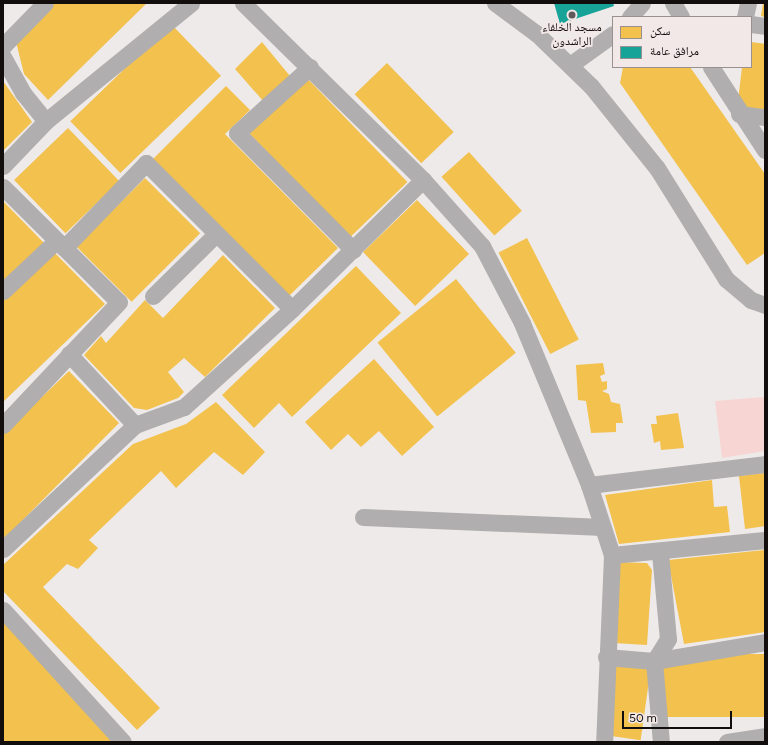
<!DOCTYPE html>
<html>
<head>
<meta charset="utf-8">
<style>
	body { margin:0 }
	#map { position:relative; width:768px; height:745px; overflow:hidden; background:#efeaea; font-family:Figtree,"Noto Naskh Arabic",sans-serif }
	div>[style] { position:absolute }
	.green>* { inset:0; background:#f7d5d3 }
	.homes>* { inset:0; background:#f2c14e; transform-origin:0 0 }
	.public>* { inset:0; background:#17a398 }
	.minor>* { height:17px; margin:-8.5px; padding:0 8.5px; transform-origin:8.5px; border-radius:8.5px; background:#b0aeae }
	.dots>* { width:11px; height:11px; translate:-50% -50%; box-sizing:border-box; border:2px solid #f2e8e7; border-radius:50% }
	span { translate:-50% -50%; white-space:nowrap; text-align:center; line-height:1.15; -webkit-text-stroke:4px #f2e8e7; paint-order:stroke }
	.poi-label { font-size:12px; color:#120e0e }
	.frame { position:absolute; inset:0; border:4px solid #120e0e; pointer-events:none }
	.legend { position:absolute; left:612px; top:16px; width:140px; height:52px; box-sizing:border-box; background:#f2e8e7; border:1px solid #989190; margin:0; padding:5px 7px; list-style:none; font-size:12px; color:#120e0e }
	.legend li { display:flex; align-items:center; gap:8px; height:20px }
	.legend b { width:20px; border:1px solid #989190 }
	.scale { position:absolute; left:622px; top:711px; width:110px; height:18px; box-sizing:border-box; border:2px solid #120e0e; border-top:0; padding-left:5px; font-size:12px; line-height:14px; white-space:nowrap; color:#120e0e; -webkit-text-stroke:3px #f2e8e7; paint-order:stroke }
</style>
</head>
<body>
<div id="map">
	<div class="green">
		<i style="clip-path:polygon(765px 397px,765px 451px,722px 458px,715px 401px)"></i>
	</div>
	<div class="homes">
		<i style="clip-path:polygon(54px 3px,147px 3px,48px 100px,24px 74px,16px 42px)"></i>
		<i style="clip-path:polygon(763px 3px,765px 3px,765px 17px,761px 16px)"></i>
		<i style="left:171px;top:24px;width:72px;height:140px;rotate:46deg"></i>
		<i style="clip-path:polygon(262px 42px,290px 76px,264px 102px,235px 69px)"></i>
		<i style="clip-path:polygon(751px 42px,765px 44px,765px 112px,737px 109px,742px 67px,751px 67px)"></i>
		<i style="left:387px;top:63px;width:96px;height:45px;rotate:46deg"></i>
		<i style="clip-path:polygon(623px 67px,690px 67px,765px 174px,765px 253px,747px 265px,620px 83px)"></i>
		<i style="left:306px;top:77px;width:146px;height:80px;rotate:46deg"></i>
		<i style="clip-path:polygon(3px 81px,32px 122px,3px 151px)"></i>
		<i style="clip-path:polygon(226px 86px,250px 110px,225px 134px,338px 248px,289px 296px,153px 159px)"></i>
		<i style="left:68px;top:128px;width:74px;height:75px;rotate:46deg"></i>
		<i style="left:469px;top:152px;width:79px;height:37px;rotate:48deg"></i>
		<i style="left:145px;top:178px;width:78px;height:97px;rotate:45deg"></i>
		<i style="left:417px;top:200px;width:75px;height:75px;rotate:46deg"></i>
		<i style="clip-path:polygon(3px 201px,45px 244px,3px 285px)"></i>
		<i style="left:527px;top:238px;width:114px;height:32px;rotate:63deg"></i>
		<i style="clip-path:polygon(52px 250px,105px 304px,3px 402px,3px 297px)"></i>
		<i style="clip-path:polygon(223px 255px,275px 308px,205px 377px,184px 358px,168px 372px,184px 392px,178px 398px,147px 410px,134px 408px,84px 355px,101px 336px,106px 343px,145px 300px,163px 318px)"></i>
		<i style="clip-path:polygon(356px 266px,401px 313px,292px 417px,279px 403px,254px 428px,222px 395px)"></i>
		<i style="left:456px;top:279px;width:95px;height:101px;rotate:51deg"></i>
		<i style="clip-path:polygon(374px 359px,434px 427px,402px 456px,379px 431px,361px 447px,348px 434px,331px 450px,305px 422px)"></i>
		<i style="clip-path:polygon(603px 363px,605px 374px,600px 376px,602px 382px,607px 381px,607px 389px,602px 391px,609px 394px,611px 402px,620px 404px,623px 423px,616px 423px,616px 432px,591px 433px,586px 401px,578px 400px,576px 365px)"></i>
		<i style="clip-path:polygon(69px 371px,119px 423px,3px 540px,3px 434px)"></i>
		<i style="clip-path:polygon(216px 402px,265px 452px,243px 475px,214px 452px,176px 488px,161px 471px,89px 540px,98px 548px,78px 569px,67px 564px,43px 587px,160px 708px,137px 730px,3px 591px,3px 565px,133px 444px,186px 424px)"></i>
		<i style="clip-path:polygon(678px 413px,684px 448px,661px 450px,660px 441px,654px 443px,651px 424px,657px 424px,656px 416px)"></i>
		<i style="clip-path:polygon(765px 473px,765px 526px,745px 529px,739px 476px)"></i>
		<i style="clip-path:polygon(712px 480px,714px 507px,727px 506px,730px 532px,619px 544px,605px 495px)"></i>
		<i style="clip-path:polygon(765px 550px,765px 632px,684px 644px,668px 560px)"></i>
		<i style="clip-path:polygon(615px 562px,647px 563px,652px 570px,647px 645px,613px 643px)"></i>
		<i style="clip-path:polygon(3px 621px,111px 740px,111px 742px,3px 742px)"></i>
		<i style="left:765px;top:654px;width:63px;height:103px;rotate:90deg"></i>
		<i style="left:616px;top:664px;width:35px;height:72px;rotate:8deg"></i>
	</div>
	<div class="public">
		<i style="clip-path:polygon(554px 3px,613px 3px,614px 6px,560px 24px)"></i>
	</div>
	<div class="minor">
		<i style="left:243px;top:3px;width:252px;rotate:44.5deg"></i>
		<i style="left:423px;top:180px;width:89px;rotate:48.2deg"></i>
		<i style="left:482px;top:246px;width:87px;rotate:62.5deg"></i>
		<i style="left:522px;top:323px;width:175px;rotate:67.5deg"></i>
		<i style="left:589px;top:485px;width:74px;rotate:71.8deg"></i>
		<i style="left:612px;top:555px;width:187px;rotate:92.4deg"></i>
		<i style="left:495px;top:3px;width:52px;rotate:36.4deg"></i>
		<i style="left:537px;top:34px;width:75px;rotate:43.9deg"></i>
		<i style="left:591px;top:86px;width:105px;rotate:51.2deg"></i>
		<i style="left:657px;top:168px;width:131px;rotate:58.1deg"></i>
		<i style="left:726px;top:279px;width:33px;rotate:40deg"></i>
		<i style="left:751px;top:300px;width:15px;rotate:20deg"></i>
		<i style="left:673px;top:3px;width:16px;rotate:60deg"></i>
		<i style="left:630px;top:17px;width:18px;rotate:-49deg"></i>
		<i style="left:745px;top:17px;width:14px;rotate:-78deg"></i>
		<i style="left:751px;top:24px;width:14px;rotate:8deg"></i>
		<i style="left:3px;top:46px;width:60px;rotate:-45.7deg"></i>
		<i style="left:3px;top:57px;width:41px;rotate:60.9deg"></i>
		<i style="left:23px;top:93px;width:36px;rotate:51deg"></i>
		<i style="left:570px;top:65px;width:53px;rotate:-35.8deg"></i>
		<i style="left:310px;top:67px;width:98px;rotate:137.9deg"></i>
		<i style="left:237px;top:133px;width:165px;rotate:45.2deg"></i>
		<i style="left:711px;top:67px;width:99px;rotate:57deg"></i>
		<i style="left:739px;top:114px;width:26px;rotate:7deg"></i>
		<i style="left:3px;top:166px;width:62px;rotate:-46.3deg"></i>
		<i style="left:46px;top:121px;width:187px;rotate:-39.1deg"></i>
		<i style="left:3px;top:187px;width:163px;rotate:44.8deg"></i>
		<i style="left:119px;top:302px;width:169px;rotate:133.3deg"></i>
		<i style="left:64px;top:248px;width:118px;rotate:-46deg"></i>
		<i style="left:146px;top:163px;width:206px;rotate:45deg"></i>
		<i style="left:3px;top:291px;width:73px;rotate:-43.3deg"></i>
		<i style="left:153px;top:296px;width:87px;rotate:-44.5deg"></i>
		<i style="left:69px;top:354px;width:97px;rotate:47.1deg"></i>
		<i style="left:589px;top:485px;width:177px;rotate:-6.8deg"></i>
		<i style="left:363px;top:517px;width:240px;rotate:2.4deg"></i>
		<i style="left:3px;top:549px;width:181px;rotate:-43.2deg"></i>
		<i style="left:135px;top:425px;width:52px;rotate:-20.2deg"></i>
		<i style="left:184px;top:407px;width:146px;rotate:-42.2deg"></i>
		<i style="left:292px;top:309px;width:184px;rotate:-44.6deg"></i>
		<i style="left:660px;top:553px;width:86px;rotate:84.7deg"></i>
		<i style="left:668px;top:639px;width:26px;rotate:122deg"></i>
		<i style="left:654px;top:661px;width:81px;rotate:85.1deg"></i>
		<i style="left:612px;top:555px;width:154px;rotate:-5.6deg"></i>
		<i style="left:3px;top:610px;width:178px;rotate:47.7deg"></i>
		<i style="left:606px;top:657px;width:48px;rotate:4.8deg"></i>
		<i style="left:654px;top:661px;width:113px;rotate:-9.7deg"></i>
		<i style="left:727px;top:742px;width:38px;rotate:-9deg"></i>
	</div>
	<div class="dots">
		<i style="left:572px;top:15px;background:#5f5b5b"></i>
	</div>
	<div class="poi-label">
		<span style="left:572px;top:35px">مسجد الخلفاء<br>الراشدون</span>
	</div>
	<div class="frame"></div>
	<ul class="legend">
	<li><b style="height:11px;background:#f2c14e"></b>سكن</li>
	<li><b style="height:11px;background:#17a398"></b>مرافق عامة</li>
	</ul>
	<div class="scale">50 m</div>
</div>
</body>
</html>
